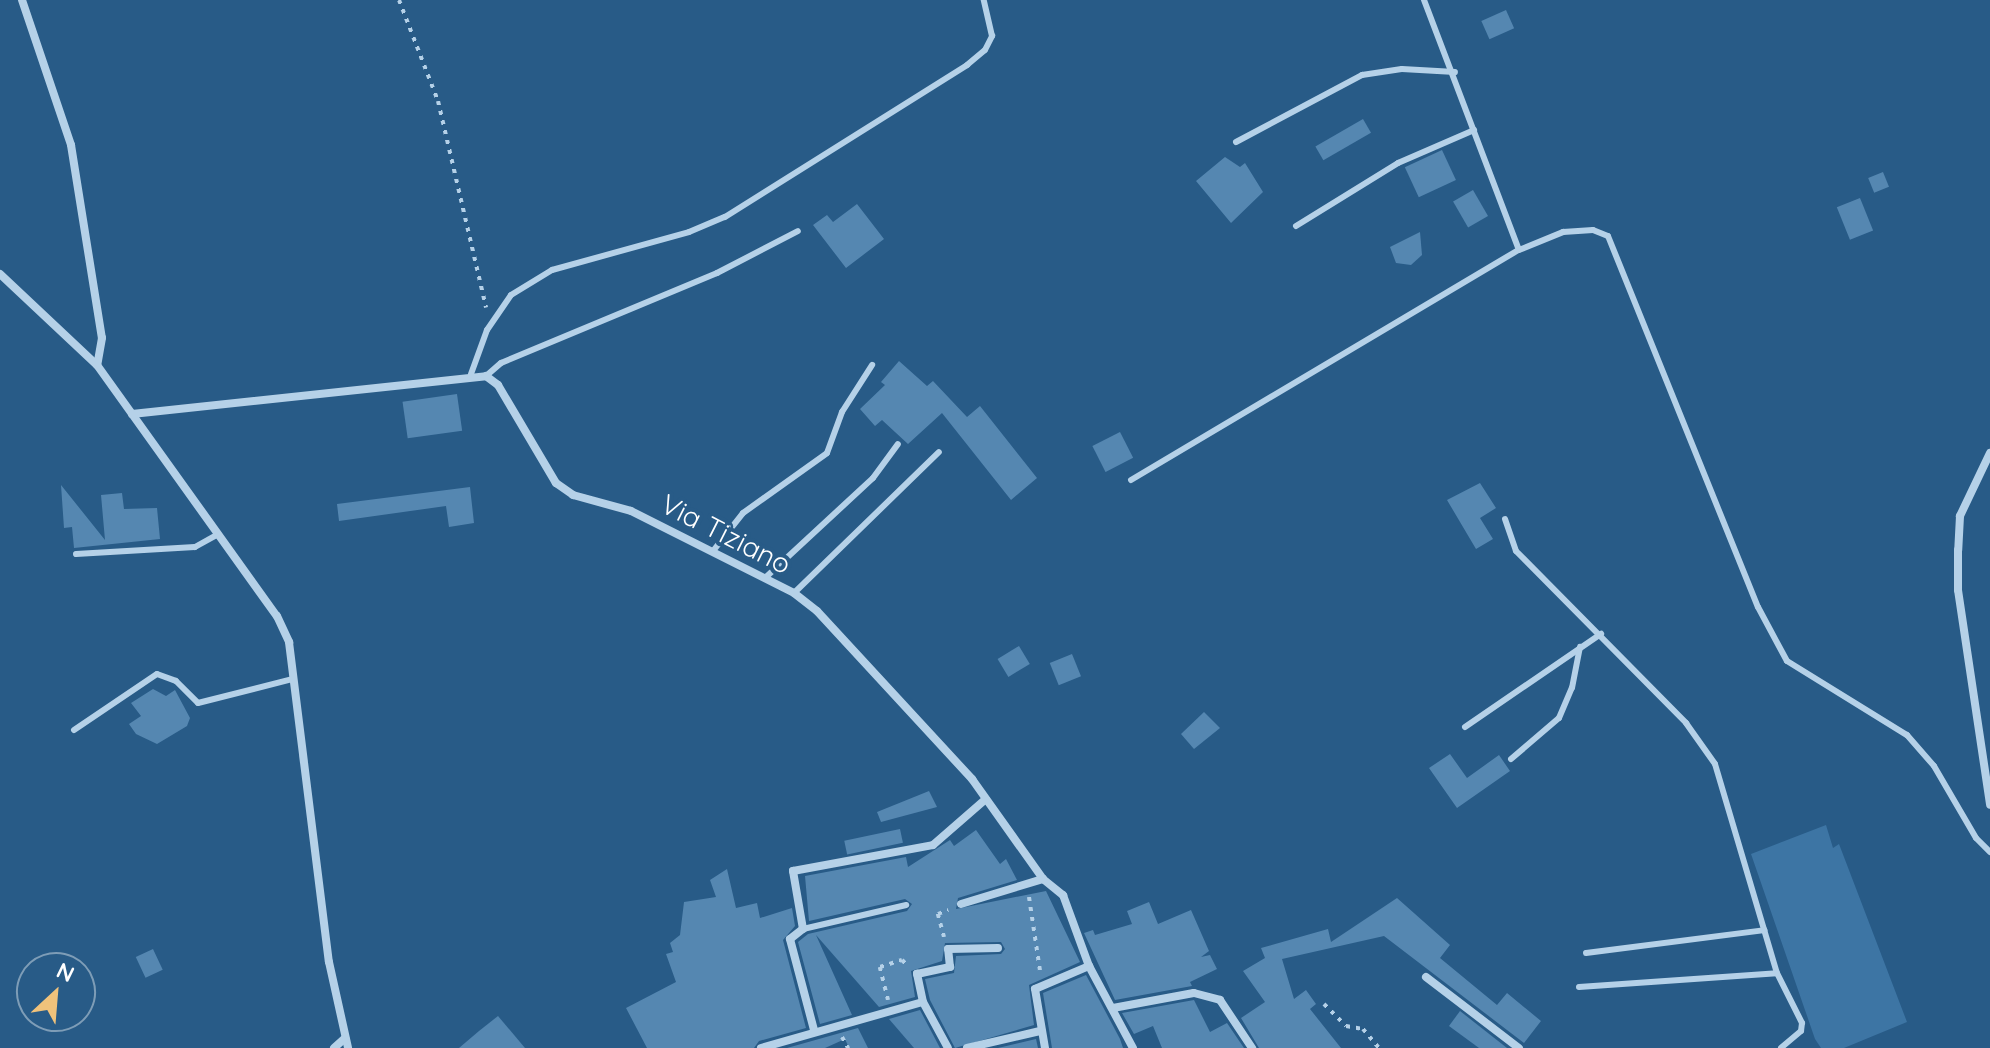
<!DOCTYPE html>
<html>
<head>
<meta charset="utf-8">
<style>
	body { margin:0 }
	#map { position:relative; width:1990px; height:1048px; overflow:hidden; background:#285b87; font-family:Quicksand,sans-serif }
	div>[style] { position:absolute }
	.green>* { inset:0; background:#3d75a4 }
	.building>* { inset:0; background:#5587b1; transform-origin:0 0 }
	.path>* { height:4px; margin-top:-2px; transform-origin:0; background:repeating-linear-gradient(90deg,#b5d1e8 0 4px,transparent 0 10px) }
	.lane>* { height:6px; margin:-3px; padding:0 3px; transform-origin:3px; border-radius:3px; background:#b5d1e8 }
	.street>* { height:8px; margin:-4px; padding:0 4px; transform-origin:4px; border-radius:4px; background:#b5d1e8 }
	span { translate:-50% -50%; white-space:nowrap; text-align:center; line-height:1.15; -webkit-text-stroke:8px #285b87; paint-order:stroke }
	.street-label { font-size:28px; color:#fff }
	.north { position:absolute; left:16px; top:952px; width:80px; height:80px; box-sizing:border-box; background:#285b87; border:2px solid #7e9db7; border-radius:50%; rotate:26deg; font-size:22px; font-weight:700; line-height:32px; text-align:center; color:#fff }
	.north::after { content:''; display:block; margin:auto; width:28px; height:36px; background:#f0c27b; clip-path:polygon(50% 0,100% 100%,50% 72%,0 100%) }
</style>
</head>
<body>
<div id="map">
	<div class="green">
		<i style="clip-path:polygon(1826px 825px,1833px 848px,1839px 844px,1907px 1022px,1844px 1048px,1821px 1048px,1815px 1039px,1751px 854px)"></i>
	</div>
	<div class="building">
		<i style="left:1506px;top:10px;width:20px;height:27px;rotate:66deg"></i>
		<i style="left:1363px;top:119px;width:16px;height:55px;rotate:60deg"></i>
		<i style="left:1442px;top:150px;width:33px;height:41px;rotate:65deg"></i>
		<i style="clip-path:polygon(1225px 157px,1240px 167px,1245px 163px,1263px 192px,1231px 223px,1196px 181px)"></i>
		<i style="left:1883px;top:172px;width:16px;height:16px;rotate:68deg"></i>
		<i style="left:1473px;top:190px;width:30px;height:23px;rotate:60deg"></i>
		<i style="left:1860px;top:198px;width:35px;height:25px;rotate:68deg"></i>
		<i style="clip-path:polygon(857px 204px,884px 239px,846px 268px,813px 225px,827px 215px,833px 222px)"></i>
		<i style="clip-path:polygon(1420px 232px,1422px 255px,1411px 265px,1396px 263px,1390px 247px)"></i>
		<i style="clip-path:polygon(899px 361px,927px 386px,933px 381px,967px 417px,980px 406px,1037px 478px,1011px 500px,942px 413px,908px 444px,882px 420px,875px 426px,860px 409px,885px 385px,881px 382px)"></i>
		<i style="left:457px;top:394px;width:37px;height:55px;rotate:82deg"></i>
		<i style="left:1120px;top:432px;width:29px;height:31px;rotate:63deg"></i>
		<i style="clip-path:polygon(1480px 483px,1496px 508px,1480px 518px,1493px 539px,1476px 549px,1447px 500px)"></i>
		<i style="clip-path:polygon(61px 485px,105px 540px,101px 495px,122px 493px,124px 509px,157px 508px,160px 539px,74px 548px,72px 527px,64px 528px)"></i>
		<i style="clip-path:polygon(470px 487px,474px 523px,449px 527px,446px 506px,339px 521px,337px 504px)"></i>
		<i style="left:1019px;top:646px;width:21px;height:25px;rotate:59deg"></i>
		<i style="left:1072px;top:654px;width:24px;height:24px;rotate:68deg"></i>
		<i style="clip-path:polygon(153px 689px,166px 696px,175px 690px,190px 718px,187px 726px,157px 744px,136px 734px,129px 724px,141px 716px,131px 703px)"></i>
		<i style="clip-path:polygon(1204px 712px,1220px 728px,1194px 749px,1181px 734px)"></i>
		<i style="clip-path:polygon(1450px 754px,1467px 778px,1499px 755px,1510px 771px,1457px 808px,1429px 768px)"></i>
		<i style="clip-path:polygon(929px 791px,937px 807px,881px 822px,877px 812px)"></i>
		<i style="left:900px;top:829px;width:14px;height:57px;rotate:78deg"></i>
		<i style="clip-path:polygon(976px 830px,1000px 864px,1006px 859px,1017px 880px,958px 898px,956px 909px,1046px 891px,1080px 962px,1029px 985px,1034px 1025px,955px 1048px,930px 1000px,925px 979px,954px 973px,956px 956px,1001px 954px,1005px 949px,1001px 942px,945px 943px,942px 961px,911px 971px,915px 997px,879px 1007px,816px 935px,852px 1015px,820px 1024px,798px 942px,808px 934px,907px 911px,912px 904px,905px 899px,809px 921px,805px 876px,906px 857px,908px 867px,950px 840px,954px 846px)"></i>
		<i style="clip-path:polygon(727px 869px,736px 908px,757px 903px,760px 918px,792px 908px,795px 926px,783px 940px,806px 1028px,759px 1041px,754px 1048px,647px 1048px,626px 1008px,676px 982px,666px 954px,673px 952px,670px 943px,680px 935px,684px 902px,716px 897px,710px 880px)"></i>
		<i style="clip-path:polygon(1397px 898px,1450px 945px,1440px 958px,1497px 1005px,1507px 993px,1541px 1021px,1524px 1043px,1384px 936px,1282px 959px,1294px 999px,1306px 990px,1316px 1004px,1310px 1009px,1341px 1048px,1259px 1048px,1241px 1018px,1265px 1002px,1243px 971px,1265px 958px,1261px 948px,1328px 929px,1331px 942px)"></i>
		<i style="clip-path:polygon(1149px 902px,1158px 924px,1191px 910px,1209px 951px,1201px 957px,1210px 955px,1217px 969px,1190px 982px,1192px 986px,1115px 1000px,1084px 933px,1093px 930px,1095px 935px,1132px 924px,1127px 911px)"></i>
		<i style="left:153px;top:949px;width:23px;height:19px;rotate:65deg"></i>
		<i style="clip-path:polygon(1086px 975px,1120px 1039px,1123px 1048px,1052px 1048px,1043px 993px)"></i>
		<i style="clip-path:polygon(1194px 1000px,1210px 1032px,1227px 1023px,1244px 1048px,1162px 1048px,1153px 1026px,1134px 1034px,1122px 1013px)"></i>
		<i style="clip-path:polygon(920px 1010px,940px 1048px,914px 1048px,889px 1019px)"></i>
		<i style="clip-path:polygon(1460px 1011px,1507px 1048px,1479px 1048px,1449px 1026px)"></i>
		<i style="clip-path:polygon(498px 1016px,525px 1048px,459px 1048px,479px 1031px)"></i>
		<i style="clip-path:polygon(858px 1028px,868px 1048px,849px 1048px,845px 1039px,825px 1048px,787px 1048px)"></i>
		<i style="clip-path:polygon(1036px 1039px,1038px 1048px,998px 1048px)"></i>
	</div>
	<div class="path">
		<i style="left:399px;top:0;width:108px;rotate:68.9deg"></i>
		<i style="left:438px;top:101px;width:212px;rotate:76.9deg"></i>
		<i style="left:1029px;top:897px;width:75px;rotate:81.5deg"></i>
		<i style="left:944px;top:937px;width:24px;rotate:-105deg"></i>
		<i style="left:938px;top:914px;width:11px;rotate:-22deg"></i>
		<i style="left:888px;top:1000px;width:34px;rotate:-104deg"></i>
		<i style="left:880px;top:967px;width:23px;rotate:-18deg"></i>
		<i style="left:902px;top:960px;width:6px;rotate:45deg"></i>
		<i style="left:1324px;top:1004px;width:31px;rotate:45deg"></i>
		<i style="left:1346px;top:1026px;width:17px;rotate:10deg"></i>
		<i style="left:1363px;top:1029px;width:25px;rotate:50deg"></i>
		<i style="left:842px;top:1037px;width:13px;rotate:61deg"></i>
	</div>
	<div class="lane">
		<i style="left:1424px;top:0;width:267px;rotate:69.2deg"></i>
		<i style="left:1236px;top:142px;width:143px;rotate:-28deg"></i>
		<i style="left:1362px;top:75px;width:40px;rotate:-8.5deg"></i>
		<i style="left:1402px;top:69px;width:53px;rotate:3.2deg"></i>
		<i style="left:1296px;top:226px;width:120px;rotate:-31.7deg"></i>
		<i style="left:1398px;top:163px;width:83px;rotate:-23.5deg"></i>
		<i style="left:471px;top:374px;width:47px;rotate:-70deg"></i>
		<i style="left:487px;top:330px;width:42px;rotate:-55.6deg"></i>
		<i style="left:511px;top:295px;width:48px;rotate:-31.4deg"></i>
		<i style="left:552px;top:270px;width:142px;rotate:-15.5deg"></i>
		<i style="left:689px;top:232px;width:39px;rotate:-23deg"></i>
		<i style="left:725px;top:217px;width:286px;rotate:-32.1deg"></i>
		<i style="left:967px;top:65px;width:23px;rotate:-40deg"></i>
		<i style="left:985px;top:50px;width:16px;rotate:-63deg"></i>
		<i style="left:992px;top:36px;width:37px;rotate:-103deg"></i>
		<i style="left:486px;top:376px;width:20px;rotate:-41deg"></i>
		<i style="left:501px;top:363px;width:234px;rotate:-22.6deg"></i>
		<i style="left:717px;top:273px;width:91px;rotate:-27.4deg"></i>
		<i style="left:1131px;top:480px;width:451px;rotate:-30.7deg"></i>
		<i style="left:1519px;top:250px;width:48px;rotate:-22.2deg"></i>
		<i style="left:1563px;top:232px;width:30px;rotate:-4deg"></i>
		<i style="left:1593px;top:230px;width:16px;rotate:22deg"></i>
		<i style="left:1608px;top:236px;width:400px;rotate:68deg"></i>
		<i style="left:1758px;top:607px;width:61px;rotate:61.8deg"></i>
		<i style="left:1787px;top:661px;width:141px;rotate:31.7deg"></i>
		<i style="left:1907px;top:735px;width:41px;rotate:48.9deg"></i>
		<i style="left:1934px;top:766px;width:83px;rotate:59.7deg"></i>
		<i style="left:1976px;top:838px;width:20px;rotate:45deg"></i>
		<i style="left:1505px;top:519px;width:34px;rotate:71deg"></i>
		<i style="left:1516px;top:551px;width:242px;rotate:45.3deg"></i>
		<i style="left:1686px;top:723px;width:50px;rotate:54.7deg"></i>
		<i style="left:1715px;top:764px;width:218px;rotate:73.5deg"></i>
		<i style="left:1777px;top:973px;width:56px;rotate:63.4deg"></i>
		<i style="left:1802px;top:1023px;width:8px;rotate:97deg"></i>
		<i style="left:1801px;top:1031px;width:26px;rotate:140deg"></i>
		<i style="left:713px;top:551px;width:48px;rotate:-51.7deg"></i>
		<i style="left:743px;top:513px;width:103px;rotate:-35.5deg"></i>
		<i style="left:827px;top:453px;width:44px;rotate:-69.9deg"></i>
		<i style="left:842px;top:412px;width:56px;rotate:-57.4deg"></i>
		<i style="left:76px;top:554px;width:119px;rotate:-3.4deg"></i>
		<i style="left:195px;top:547px;width:26px;rotate:-29deg"></i>
		<i style="left:765px;top:578px;width:147px;rotate:-42.8deg"></i>
		<i style="left:873px;top:478px;width:42px;rotate:-53.7deg"></i>
		<i style="left:794px;top:593px;width:202px;rotate:-44.2deg"></i>
		<i style="left:1465px;top:727px;width:165px;rotate:-34.4deg"></i>
		<i style="left:74px;top:730px;width:100px;rotate:-34deg"></i>
		<i style="left:157px;top:674px;width:20px;rotate:20deg"></i>
		<i style="left:176px;top:681px;width:31px;rotate:45deg"></i>
		<i style="left:198px;top:703px;width:98px;rotate:-14.2deg"></i>
		<i style="left:1511px;top:759px;width:63px;rotate:-40.5deg"></i>
		<i style="left:1559px;top:718px;width:33px;rotate:-67deg"></i>
		<i style="left:1572px;top:688px;width:42px;rotate:-79deg"></i>
		<i style="left:803px;top:929px;width:106px;rotate:-13.1deg"></i>
		<i style="left:1586px;top:953px;width:180px;rotate:-7.3deg"></i>
		<i style="left:1579px;top:987px;width:198px;rotate:-4deg"></i>
	</div>
	<div class="street">
		<i style="left:22px;top:0;width:153px;rotate:71.3deg"></i>
		<i style="left:71px;top:145px;width:195px;rotate:80.9deg"></i>
		<i style="left:102px;top:338px;width:27px;rotate:100deg"></i>
		<i style="left:0;top:274px;width:133px;rotate:43.2deg"></i>
		<i style="left:97px;top:365px;width:309px;rotate:54.4deg"></i>
		<i style="left:277px;top:616px;width:29px;rotate:65deg"></i>
		<i style="left:289px;top:642px;width:322px;rotate:82.9deg"></i>
		<i style="left:329px;top:962px;width:88px;rotate:77.5deg"></i>
		<i style="left:132px;top:414px;width:356px;rotate:-6.1deg"></i>
		<i style="left:486px;top:376px;width:15px;rotate:37deg"></i>
		<i style="left:498px;top:385px;width:114px;rotate:59.4deg"></i>
		<i style="left:556px;top:483px;width:21px;rotate:35deg"></i>
		<i style="left:573px;top:495px;width:60px;rotate:15.4deg"></i>
		<i style="left:631px;top:511px;width:182px;rotate:26.7deg"></i>
		<i style="left:794px;top:593px;width:29px;rotate:38deg"></i>
		<i style="left:817px;top:611px;width:229px;rotate:47.3deg"></i>
		<i style="left:972px;top:779px;width:123px;rotate:54.6deg"></i>
		<i style="left:1043px;top:879px;width:26px;rotate:39deg"></i>
		<i style="left:1063px;top:895px;width:76px;rotate:69.9deg"></i>
		<i style="left:1089px;top:966px;width:93px;rotate:61.8deg"></i>
		<i style="left:1990px;top:453px;width:70px;rotate:115.5deg"></i>
		<i style="left:1960px;top:516px;width:34px;rotate:93deg"></i>
		<i style="left:1958px;top:550px;width:40px;rotate:90deg"></i>
		<i style="left:1958px;top:590px;width:217px;rotate:81.5deg"></i>
		<i style="left:961px;top:904px;width:86px;rotate:-17deg"></i>
		<i style="left:1426px;top:977px;width:117px;rotate:37.4deg"></i>
		<i style="left:923px;top:1002px;width:29px;rotate:-102deg"></i>
		<i style="left:917px;top:974px;width:34px;rotate:-12deg"></i>
		<i style="left:950px;top:967px;width:18px;rotate:-96deg"></i>
		<i style="left:948px;top:949px;width:50px;rotate:-1.1deg"></i>
		<i style="left:1113px;top:1008px;width:82px;rotate:-10.5deg"></i>
		<i style="left:1194px;top:993px;width:27px;rotate:15deg"></i>
		<i style="left:1220px;top:1000px;width:58px;rotate:56.3deg"></i>
		<i style="left:814px;top:1030px;width:94px;rotate:-104.8deg"></i>
		<i style="left:790px;top:939px;width:16px;rotate:-38deg"></i>
		<i style="left:803px;top:929px;width:59px;rotate:-99.8deg"></i>
		<i style="left:793px;top:871px;width:142px;rotate:-10.5deg"></i>
		<i style="left:933px;top:845px;width:70px;rotate:-41deg"></i>
		<i style="left:334px;top:1048px;width:15px;rotate:-42deg"></i>
		<i style="left:761px;top:1048px;width:168px;rotate:-15.9deg"></i>
		<i style="left:923px;top:1002px;width:52px;rotate:61.5deg"></i>
		<i style="left:967px;top:1048px;width:75px;rotate:-13.1deg"></i>
		<i style="left:1045px;top:1048px;width:60px;rotate:-99.6deg"></i>
		<i style="left:1035px;top:989px;width:59px;rotate:-23.1deg"></i>
	</div>
	<div class="street-label">
		<span style="left:726px;top:534px;rotate:27deg">Via Tiziano</span>
	</div>
	<div class="north">N</div>
</div>
</body>
</html>
